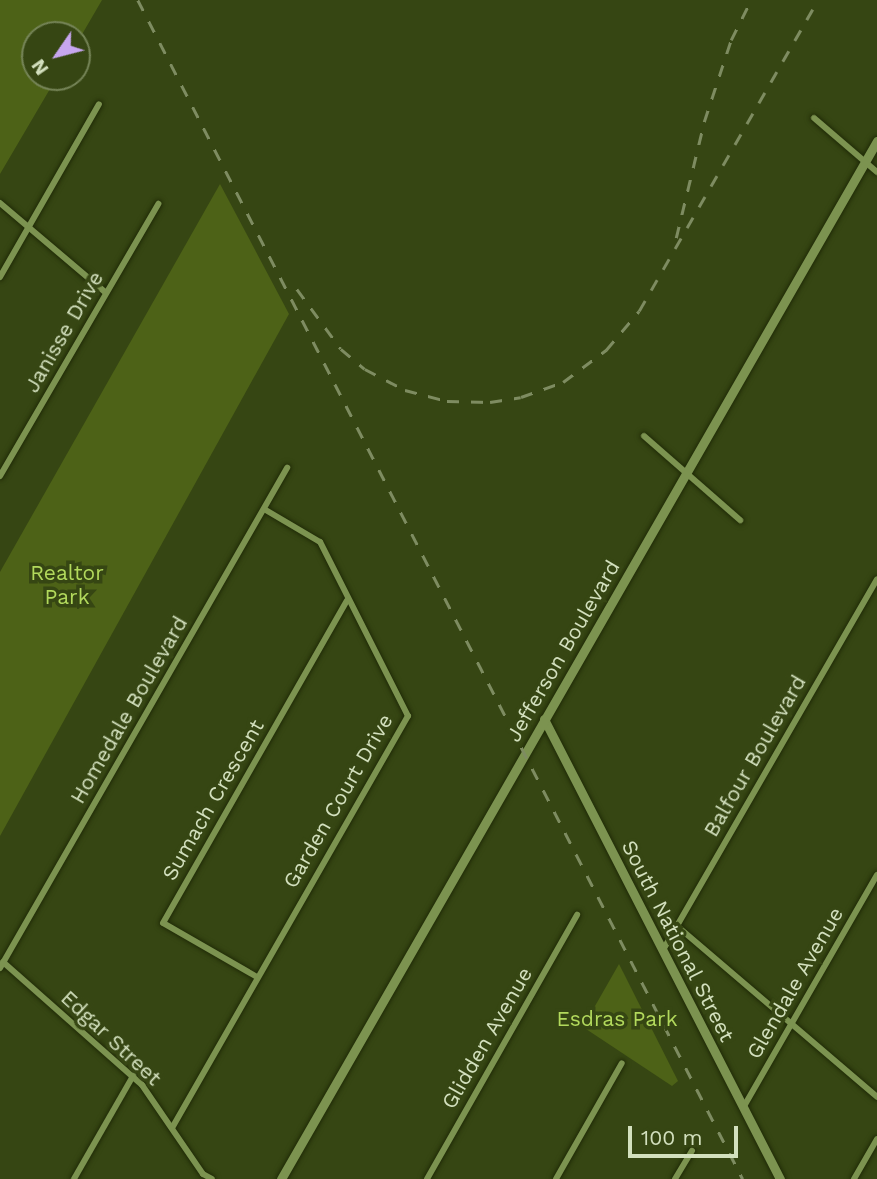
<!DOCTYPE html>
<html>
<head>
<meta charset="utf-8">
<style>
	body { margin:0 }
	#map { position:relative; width:877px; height:1179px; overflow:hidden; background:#364613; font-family:"Work Sans",sans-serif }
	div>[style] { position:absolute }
	.green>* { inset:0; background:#4d6217 }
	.roads { filter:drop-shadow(0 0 2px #202b07) drop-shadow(0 0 2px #202b07) }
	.street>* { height:6px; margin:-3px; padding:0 3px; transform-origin:3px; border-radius:3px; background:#7c9350 }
	.secondary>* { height:9px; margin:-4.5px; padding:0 4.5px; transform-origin:4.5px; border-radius:4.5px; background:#7c9350 }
	.rail>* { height:2.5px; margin-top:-1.25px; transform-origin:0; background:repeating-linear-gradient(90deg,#7e8c61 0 12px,transparent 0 24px) }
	span { translate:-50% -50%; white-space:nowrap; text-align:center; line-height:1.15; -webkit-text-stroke:7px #364613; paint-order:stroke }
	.street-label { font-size:21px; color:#d3e0be }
	.park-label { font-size:21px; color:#b2d95c }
	.north { position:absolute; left:21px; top:21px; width:70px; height:70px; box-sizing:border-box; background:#364613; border:2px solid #758457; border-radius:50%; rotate:235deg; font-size:19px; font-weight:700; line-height:28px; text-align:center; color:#d3e0be }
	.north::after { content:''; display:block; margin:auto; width:24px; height:32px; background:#c7a6ef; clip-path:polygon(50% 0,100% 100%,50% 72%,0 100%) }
	.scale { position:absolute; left:628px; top:1126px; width:110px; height:32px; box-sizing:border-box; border:4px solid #d3e0be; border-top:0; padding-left:9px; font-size:21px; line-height:24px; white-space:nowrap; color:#d3e0be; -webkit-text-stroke:5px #364613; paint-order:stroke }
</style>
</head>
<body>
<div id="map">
	<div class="green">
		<i style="clip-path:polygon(0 0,102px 0,77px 43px,77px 35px,35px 35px,35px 77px,57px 77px,0 174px)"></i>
		<i style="clip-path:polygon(220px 184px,289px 314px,0 836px,0 572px)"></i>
		<i style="clip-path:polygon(619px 964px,678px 1081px,672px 1086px,583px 1027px)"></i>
	</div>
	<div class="roads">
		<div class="street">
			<i style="left:814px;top:118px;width:83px;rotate:40.6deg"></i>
			<i style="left:0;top:203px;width:139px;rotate:40.3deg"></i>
			<i style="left:0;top:277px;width:199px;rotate:-60.2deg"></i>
			<i style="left:644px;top:436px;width:128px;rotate:41.2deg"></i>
			<i style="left:0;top:476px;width:315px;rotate:-59.8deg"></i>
			<i style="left:677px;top:926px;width:263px;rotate:40.5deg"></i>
			<i style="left:663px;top:950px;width:428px;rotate:-60deg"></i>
			<i style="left:3px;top:962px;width:186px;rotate:41.5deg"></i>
			<i style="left:142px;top:1085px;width:108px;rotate:55.6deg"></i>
			<i style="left:203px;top:1174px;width:10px;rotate:29deg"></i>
			<i style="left:0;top:968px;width:577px;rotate:-60.14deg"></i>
			<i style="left:257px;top:977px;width:108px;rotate:-150.1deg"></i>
			<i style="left:163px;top:923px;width:371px;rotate:-60.3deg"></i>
			<i style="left:743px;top:1108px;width:269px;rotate:-60.1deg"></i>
			<i style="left:172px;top:1128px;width:475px;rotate:-60.2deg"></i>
			<i style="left:408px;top:716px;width:195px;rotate:-116.8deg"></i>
			<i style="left:320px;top:542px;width:65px;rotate:-149.5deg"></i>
			<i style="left:74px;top:1179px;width:119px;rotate:-60.2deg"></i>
			<i style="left:427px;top:1179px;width:304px;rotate:-60.4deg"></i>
			<i style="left:556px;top:1179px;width:133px;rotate:-60.4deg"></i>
			<i style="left:675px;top:1179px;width:33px;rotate:-59deg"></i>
			<i style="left:854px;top:1179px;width:46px;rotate:-60.1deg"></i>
		</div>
		<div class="secondary">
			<i style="left:544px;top:719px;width:517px;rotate:62.84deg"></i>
			<i style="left:281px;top:1179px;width:1197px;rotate:-60.14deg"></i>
		</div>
	</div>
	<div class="rail">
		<i style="left:138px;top:0;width:1325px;rotate:62.84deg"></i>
		<i style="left:676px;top:238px;width:119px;rotate:-76.4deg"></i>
		<i style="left:704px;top:122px;width:86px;rotate:-71.8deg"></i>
		<i style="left:731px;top:40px;width:45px;rotate:-63.4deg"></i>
		<i style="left:297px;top:289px;width:74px;rotate:53.7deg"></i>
		<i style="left:341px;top:349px;width:31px;rotate:40deg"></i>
		<i style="left:365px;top:369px;width:45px;rotate:27.7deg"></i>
		<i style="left:405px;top:390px;width:43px;rotate:14.7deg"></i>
		<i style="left:447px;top:401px;width:43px;rotate:1.3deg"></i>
		<i style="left:490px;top:402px;width:31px;rotate:-9deg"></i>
		<i style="left:521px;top:397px;width:45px;rotate:-19.7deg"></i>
		<i style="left:563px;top:382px;width:54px;rotate:-36.7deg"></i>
		<i style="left:606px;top:350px;width:51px;rotate:-49.8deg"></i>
		<i style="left:639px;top:311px;width:359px;rotate:-60.1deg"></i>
	</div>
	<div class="street-label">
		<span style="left:64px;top:332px;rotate:-60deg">Janisse Drive</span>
		<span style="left:563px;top:651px;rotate:-60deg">Jefferson Boulevard</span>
		<span style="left:129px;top:710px;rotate:-60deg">Homedale Boulevard</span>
		<span style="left:755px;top:756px;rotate:-60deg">Balfour Boulevard</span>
		<span style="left:213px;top:800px;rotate:-60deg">Sumach Crescent</span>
		<span style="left:338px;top:801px;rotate:-60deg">Garden Court Drive</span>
		<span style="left:678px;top:941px;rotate:63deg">South National Street</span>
		<span style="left:795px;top:983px;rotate:-60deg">Glendale Avenue</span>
		<span style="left:111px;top:1038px;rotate:43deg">Edgar Street</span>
		<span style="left:487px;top:1038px;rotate:-60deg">Glidden Avenue</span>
	</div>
	<div class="park-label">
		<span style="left:67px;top:585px">Realtor<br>Park</span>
		<span style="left:617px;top:1019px">Esdras Park</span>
	</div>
	<div class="north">N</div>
	<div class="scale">100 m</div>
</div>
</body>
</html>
